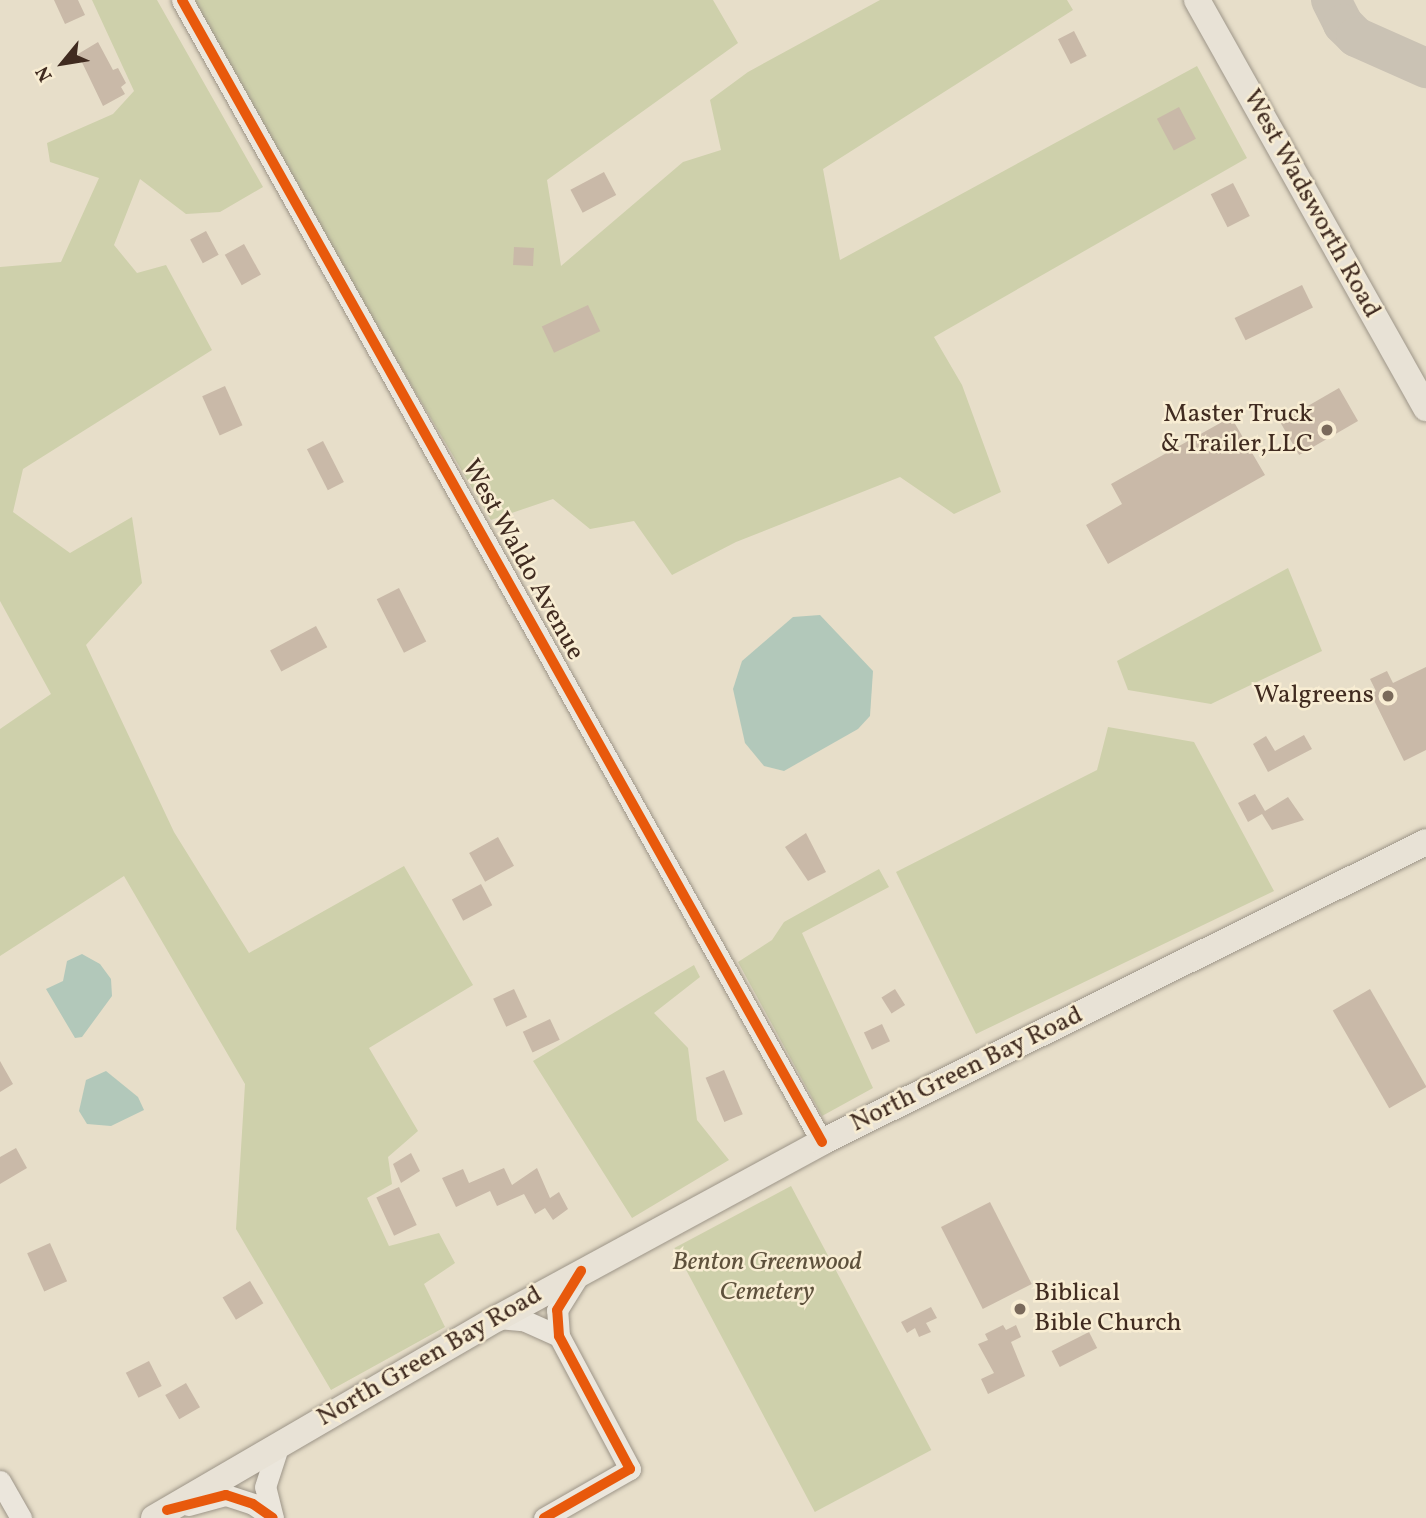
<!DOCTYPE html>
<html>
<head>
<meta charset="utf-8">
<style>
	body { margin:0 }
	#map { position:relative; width:1426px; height:1518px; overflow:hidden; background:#e7dec9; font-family:Vollkorn,serif }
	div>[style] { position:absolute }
	.green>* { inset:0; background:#ced0ab; transform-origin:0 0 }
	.water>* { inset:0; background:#b2c8ba }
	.taxiway>* { height:40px; margin:-20px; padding:0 20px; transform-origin:20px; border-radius:20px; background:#cac2b4 }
	.building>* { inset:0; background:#c9b9a8; transform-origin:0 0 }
	.roads { filter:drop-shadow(0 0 2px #9d9588) drop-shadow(0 0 2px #9d9588) }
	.minor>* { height:21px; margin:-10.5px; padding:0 10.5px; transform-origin:10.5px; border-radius:10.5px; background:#ebe6dc }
	.major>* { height:26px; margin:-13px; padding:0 13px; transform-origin:13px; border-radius:13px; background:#e8e2d6 }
	.cycleway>* { height:10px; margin:-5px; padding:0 5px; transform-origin:5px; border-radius:5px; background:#e8590c }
	.dots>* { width:19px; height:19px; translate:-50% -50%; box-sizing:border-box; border:4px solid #f8edd3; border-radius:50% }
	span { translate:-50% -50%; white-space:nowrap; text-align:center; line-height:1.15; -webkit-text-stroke:5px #f8edd3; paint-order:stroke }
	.street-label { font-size:26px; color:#402b20 }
	.poi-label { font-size:26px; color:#402b20 }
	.right { translate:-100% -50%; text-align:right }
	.left { translate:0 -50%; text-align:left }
	.park-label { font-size:26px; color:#5e513c; font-style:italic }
	.north { position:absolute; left:28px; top:28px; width:70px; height:70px; -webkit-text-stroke:5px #f8edd3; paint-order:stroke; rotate:240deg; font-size:19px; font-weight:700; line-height:28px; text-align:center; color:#402b20 }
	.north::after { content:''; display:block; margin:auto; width:24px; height:32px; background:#402b20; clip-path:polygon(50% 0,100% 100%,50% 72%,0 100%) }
</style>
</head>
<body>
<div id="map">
	<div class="green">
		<i style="clip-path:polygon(92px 0,157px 0,263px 187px,220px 212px,186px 214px,140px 179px,114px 245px,137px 273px,166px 265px,212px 350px,23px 469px,13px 512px,70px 553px,132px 517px,142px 583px,86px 645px,174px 832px,249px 953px,404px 866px,473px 985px,369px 1048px,418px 1131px,388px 1157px,392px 1184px,367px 1198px,389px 1246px,439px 1233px,455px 1263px,424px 1284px,445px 1327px,331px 1390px,236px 1229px,245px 1084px,124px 876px,0 956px,0 729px,51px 694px,0 601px,0 267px,61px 262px,99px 178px,50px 162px,47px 143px,113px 114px,134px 91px)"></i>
		<i style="clip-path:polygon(184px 0,713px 0,738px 43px,547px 180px,561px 266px,683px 162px,721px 150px,710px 100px,748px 72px,880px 0,1067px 0,1073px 10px,823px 169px,840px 260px,1197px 66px,1247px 158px,934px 337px,962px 385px,1001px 492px,954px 514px,900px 477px,736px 542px,672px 575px,634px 521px,590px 529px,553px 499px,491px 520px)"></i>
		<i style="clip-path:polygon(1288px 568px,1322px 651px,1211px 704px,1128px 690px,1117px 661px)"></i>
		<i style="clip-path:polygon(1108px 727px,1194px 742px,1274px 891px,976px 1034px,896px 872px,1097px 770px)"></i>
		<i style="clip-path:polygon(879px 869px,889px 887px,802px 933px,873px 1088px,822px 1116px,738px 962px,772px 940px,784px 922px)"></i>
		<i style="clip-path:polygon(694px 965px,700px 977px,654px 1013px,688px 1048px,697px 1120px,729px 1160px,632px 1218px,533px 1061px)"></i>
		<i style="left:791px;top:1186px;width:299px;height:132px;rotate:62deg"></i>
	</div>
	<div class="water">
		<i style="clip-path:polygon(820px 615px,873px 671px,870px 716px,858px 729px,784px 771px,764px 766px,745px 743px,733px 689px,742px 661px,793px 617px)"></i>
		<i style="clip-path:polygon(82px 954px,100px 964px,111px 979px,112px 996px,82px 1037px,75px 1038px,46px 989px,63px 981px,67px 961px)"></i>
		<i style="clip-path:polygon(106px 1071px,138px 1097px,144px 1110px,111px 1126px,87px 1124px,79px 1111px,86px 1080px)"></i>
	</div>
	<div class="taxiway">
		<i style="left:1331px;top:0;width:27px;rotate:63deg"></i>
		<i style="left:1343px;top:24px;width:18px;rotate:45deg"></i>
		<i style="left:1356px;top:37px;width:77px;rotate:23.9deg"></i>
	</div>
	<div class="building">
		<i style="clip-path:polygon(54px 0,78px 0,85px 15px,65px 24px)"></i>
		<i style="left:1074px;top:31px;width:28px;height:18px;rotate:63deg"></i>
		<i style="clip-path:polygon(98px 42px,113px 70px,118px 68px,126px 83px,121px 87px,125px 94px,103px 106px,78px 54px)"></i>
		<i style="left:1179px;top:107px;width:36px;height:25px;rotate:62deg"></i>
		<i style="left:604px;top:172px;width:26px;height:38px;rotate:62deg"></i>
		<i style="left:1233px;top:183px;width:37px;height:25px;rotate:63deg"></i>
		<i style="left:206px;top:231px;width:27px;height:18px;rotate:62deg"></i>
		<i style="left:244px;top:244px;width:35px;height:22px;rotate:61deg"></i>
		<i style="left:514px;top:247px;width:20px;height:18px;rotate:3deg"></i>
		<i style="left:1302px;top:285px;width:25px;height:75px;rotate:64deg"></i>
		<i style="left:588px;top:305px;width:29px;height:51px;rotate:65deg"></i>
		<i style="left:225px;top:386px;width:43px;height:25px;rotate:66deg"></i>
		<i style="left:1339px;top:388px;width:38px;height:68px;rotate:60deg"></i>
		<i style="clip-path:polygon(1231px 417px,1265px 475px,1108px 564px,1086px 525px,1122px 504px,1111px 484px)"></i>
		<i style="left:323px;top:441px;width:46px;height:18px;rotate:63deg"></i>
		<i style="left:399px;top:588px;width:60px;height:25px;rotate:63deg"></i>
		<i style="left:316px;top:626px;width:24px;height:52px;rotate:62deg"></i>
		<i style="clip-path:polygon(1426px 667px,1426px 750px,1404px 761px,1371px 694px,1376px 691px,1370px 679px,1387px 671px,1393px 683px)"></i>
		<i style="clip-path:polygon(1304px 735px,1312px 749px,1268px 772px,1253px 744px,1266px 736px,1275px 751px)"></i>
		<i style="clip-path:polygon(1255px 794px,1265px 811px,1288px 797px,1304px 820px,1272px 830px,1262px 814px,1248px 822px,1238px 803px)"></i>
		<i style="clip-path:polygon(806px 833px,826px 872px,808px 881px,785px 847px)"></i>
		<i style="left:498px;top:837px;width:33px;height:33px;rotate:61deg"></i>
		<i style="left:481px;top:884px;width:24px;height:33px;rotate:62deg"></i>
		<i style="left:514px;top:989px;width:31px;height:23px;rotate:65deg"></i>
		<i style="left:895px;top:989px;width:19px;height:16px;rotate:58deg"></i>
		<i style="left:1370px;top:989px;width:113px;height:43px;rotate:60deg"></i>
		<i style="left:550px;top:1019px;width:23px;height:30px;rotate:65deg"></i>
		<i style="left:882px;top:1024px;width:19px;height:20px;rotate:65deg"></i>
		<i style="clip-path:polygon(0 1061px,13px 1084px,0 1092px)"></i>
		<i style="left:724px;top:1070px;width:48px;height:20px;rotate:67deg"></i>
		<i style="clip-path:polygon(16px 1148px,27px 1168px,0 1184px,0 1157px)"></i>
		<i style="clip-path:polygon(411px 1153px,420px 1171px,401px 1183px,393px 1164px)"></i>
		<i style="clip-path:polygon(504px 1168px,512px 1185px,537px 1168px,550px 1198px,559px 1192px,568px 1209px,553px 1220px,545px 1208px,535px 1214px,524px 1194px,497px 1206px,490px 1191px,456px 1207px,442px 1178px,463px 1169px,469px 1183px)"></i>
		<i style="left:399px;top:1187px;width:42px;height:25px;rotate:65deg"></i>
		<i style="left:990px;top:1202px;width:92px;height:55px;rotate:63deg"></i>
		<i style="left:50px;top:1243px;width:42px;height:25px;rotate:66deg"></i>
		<i style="left:250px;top:1281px;width:26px;height:32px;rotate:59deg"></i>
		<i style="clip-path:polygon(931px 1307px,937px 1318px,926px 1323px,931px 1332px,919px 1337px,915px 1328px,907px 1333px,901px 1322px)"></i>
		<i style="clip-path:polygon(1003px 1325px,1006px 1330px,1016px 1325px,1021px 1337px,1011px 1342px,1025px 1376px,988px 1394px,981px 1379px,994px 1373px,978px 1344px,988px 1340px,985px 1334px)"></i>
		<i style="left:1089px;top:1332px;width:18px;height:42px;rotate:63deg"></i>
		<i style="left:149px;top:1361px;width:28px;height:26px;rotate:63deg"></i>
		<i style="left:186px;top:1383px;width:28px;height:24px;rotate:60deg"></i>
	</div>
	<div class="roads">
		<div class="minor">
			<i style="left:182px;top:0;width:1309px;rotate:60.73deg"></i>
			<i style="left:498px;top:1318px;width:25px;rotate:5deg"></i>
			<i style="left:523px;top:1320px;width:39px;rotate:24deg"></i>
			<i style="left:0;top:1481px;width:43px;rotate:60.4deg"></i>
			<i style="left:188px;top:1505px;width:39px;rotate:-15deg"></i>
			<i style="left:226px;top:1495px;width:28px;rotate:18deg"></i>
			<i style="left:253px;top:1504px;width:24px;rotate:35deg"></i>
			<i style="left:273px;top:1518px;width:32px;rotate:-104deg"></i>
			<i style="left:265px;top:1487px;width:45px;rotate:-72deg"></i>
			<i style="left:544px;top:1518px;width:99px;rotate:-29.7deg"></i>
			<i style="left:630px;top:1469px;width:151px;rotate:-118.1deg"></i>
			<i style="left:559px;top:1336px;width:26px;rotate:-94deg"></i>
			<i style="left:557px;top:1310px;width:44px;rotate:-58.1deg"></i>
		</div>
		<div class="major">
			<i style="left:1197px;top:0;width:468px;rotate:60.7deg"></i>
			<i style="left:154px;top:1518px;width:398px;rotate:-30.2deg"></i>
			<i style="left:498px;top:1318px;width:369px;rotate:-28.5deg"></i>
			<i style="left:822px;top:1142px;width:674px;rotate:-26.41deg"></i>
		</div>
	</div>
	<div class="cycleway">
		<i style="left:182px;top:0;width:1309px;rotate:60.73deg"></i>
		<i style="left:167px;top:1510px;width:61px;rotate:-14.3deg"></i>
		<i style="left:226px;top:1495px;width:28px;rotate:18deg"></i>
		<i style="left:253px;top:1504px;width:24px;rotate:35deg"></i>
		<i style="left:544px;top:1518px;width:99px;rotate:-29.7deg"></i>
		<i style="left:630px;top:1469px;width:151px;rotate:-118.1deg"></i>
		<i style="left:559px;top:1336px;width:26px;rotate:-94deg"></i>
		<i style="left:557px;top:1310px;width:46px;rotate:-58.4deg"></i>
	</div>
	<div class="dots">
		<i style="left:1327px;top:430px;background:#7a6a5b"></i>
		<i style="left:1388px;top:696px;background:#7a6a5b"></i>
		<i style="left:1020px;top:1309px;background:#7a6a5b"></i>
	</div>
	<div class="street-label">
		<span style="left:1311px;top:204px;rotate:61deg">West Wadsworth Road</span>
		<span style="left:522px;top:560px;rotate:61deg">West Waldo Avenue</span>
		<span style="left:967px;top:1070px;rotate:-26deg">North Green Bay Road</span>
		<span style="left:430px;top:1357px;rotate:-30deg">North Green Bay Road</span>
	</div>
	<div class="poi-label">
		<span class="right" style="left:1313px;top:430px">Master Truck<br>&amp; Trailer,LLC</span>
		<span class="right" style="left:1374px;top:696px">Walgreens</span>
		<span class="left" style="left:1034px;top:1309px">Biblical<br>Bible Church</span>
	</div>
	<div class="park-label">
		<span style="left:767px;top:1278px">Benton Greenwood<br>Cemetery</span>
	</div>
	<div class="north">N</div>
</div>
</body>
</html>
